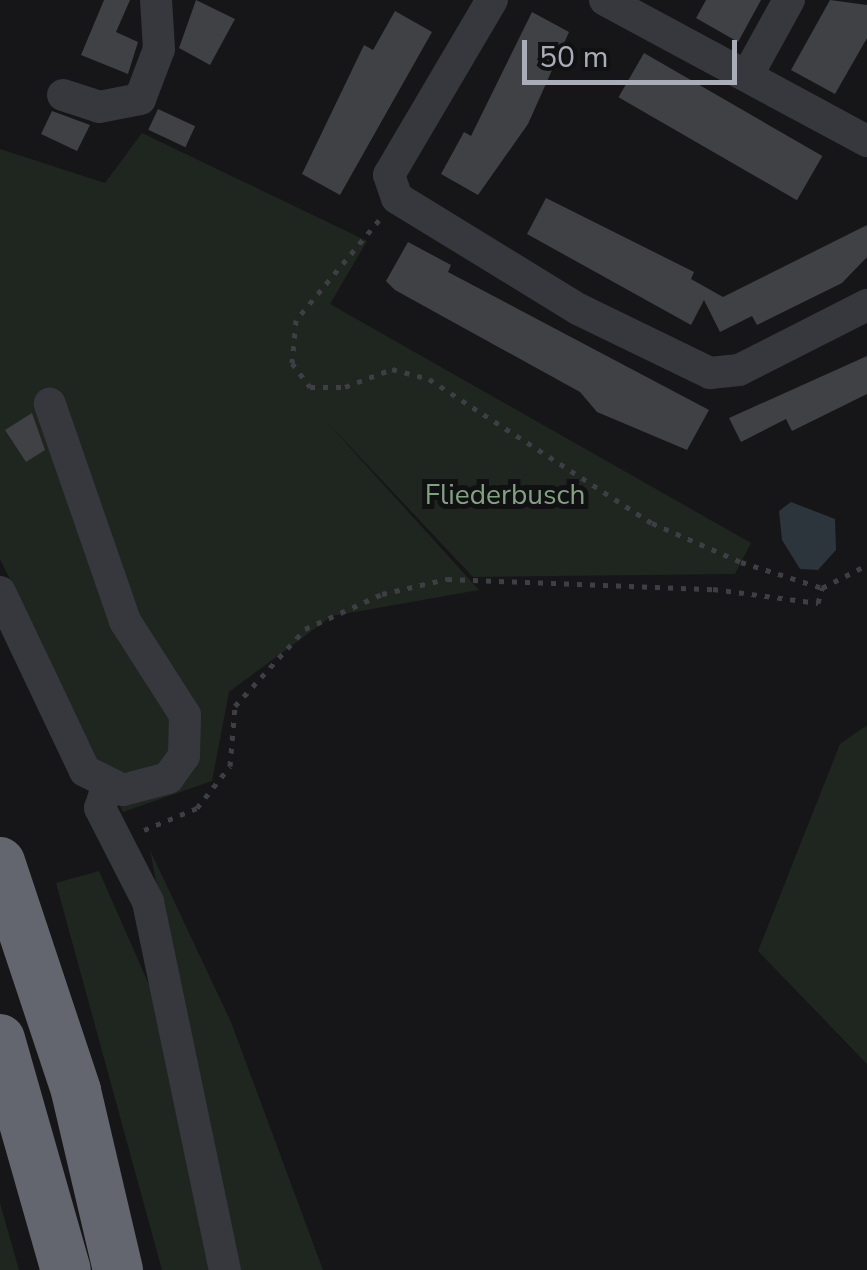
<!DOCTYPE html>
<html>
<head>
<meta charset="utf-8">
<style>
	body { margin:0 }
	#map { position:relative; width:867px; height:1270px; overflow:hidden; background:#161618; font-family:"Nunito Sans",sans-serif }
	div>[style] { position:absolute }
	.green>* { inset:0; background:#1e261f }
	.water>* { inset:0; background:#2c353c }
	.building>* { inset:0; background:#404145; transform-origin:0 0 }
	.path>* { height:5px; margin-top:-2.5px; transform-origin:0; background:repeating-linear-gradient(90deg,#3d3f44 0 5px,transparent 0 13px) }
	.minor>* { height:32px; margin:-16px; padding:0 16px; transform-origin:16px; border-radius:16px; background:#37383d }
	.highway>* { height:50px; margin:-25px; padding:0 25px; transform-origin:25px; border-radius:25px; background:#63666e }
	span { translate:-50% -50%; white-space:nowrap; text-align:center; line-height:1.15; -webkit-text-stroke:10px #111113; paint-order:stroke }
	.park-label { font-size:28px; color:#7fa381 }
	.scale { position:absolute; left:522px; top:40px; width:215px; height:45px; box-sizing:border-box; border:5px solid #a8adb8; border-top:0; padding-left:12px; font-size:30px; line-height:35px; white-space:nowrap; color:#a8adb8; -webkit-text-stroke:8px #111113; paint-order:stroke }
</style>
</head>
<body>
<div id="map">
	<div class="green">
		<i style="clip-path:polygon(142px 133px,367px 241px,330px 304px,751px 543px,735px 574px,473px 577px,325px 420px,479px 590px,332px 616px,229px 692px,212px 781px,123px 812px,0 559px,0 149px,105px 183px)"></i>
		<i style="clip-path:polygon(867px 725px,867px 1064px,758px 951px,840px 744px)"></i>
		<i style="clip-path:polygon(150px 850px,231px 1022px,323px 1270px,162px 1270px,56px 883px,99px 871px,198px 1096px)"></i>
		<i style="clip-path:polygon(0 1203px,19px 1270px,0 1270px)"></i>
	</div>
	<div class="water">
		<i style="clip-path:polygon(791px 502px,835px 519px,836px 550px,818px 570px,800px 569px,782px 540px,779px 511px)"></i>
	</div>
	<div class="building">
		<i style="clip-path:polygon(104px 0,130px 0,116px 32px,138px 42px,128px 74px,81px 55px)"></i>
		<i style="clip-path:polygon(196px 0,235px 19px,210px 65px,179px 48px)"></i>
		<i style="clip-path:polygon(706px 0,761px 0,738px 42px,696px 18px)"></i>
		<i style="clip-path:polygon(830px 0,867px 5px,867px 38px,835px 94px,791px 70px)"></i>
		<i style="clip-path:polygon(395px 11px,432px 32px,340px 195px,302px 174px,364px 45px,373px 50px)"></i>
		<i style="clip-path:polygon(532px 12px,569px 32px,528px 124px,478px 195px,441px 174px,464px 132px,471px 136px)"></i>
		<i style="left:644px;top:53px;width:206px;height:51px;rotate:30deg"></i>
		<i style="left:158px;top:109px;width:41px;height:23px;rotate:25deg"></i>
		<i style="clip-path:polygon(52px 111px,90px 125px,77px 151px,41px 134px)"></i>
		<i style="clip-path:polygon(546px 198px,694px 272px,691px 279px,723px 297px,867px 225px,867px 257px,842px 283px,757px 325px,752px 316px,720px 332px,704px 300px,691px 325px,527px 234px)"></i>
		<i style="clip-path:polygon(408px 242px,451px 265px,448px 272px,709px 410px,687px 450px,597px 412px,580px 392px,395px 290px,386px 281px)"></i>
		<i style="clip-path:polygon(867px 356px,867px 394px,792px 431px,786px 419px,741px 442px,729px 418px)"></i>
		<i style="clip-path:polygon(32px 413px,45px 450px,26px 462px,5px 430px)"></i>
	</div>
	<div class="path">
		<i style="left:379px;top:220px;width:130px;rotate:129.7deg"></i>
		<i style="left:296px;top:320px;width:43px;rotate:95.3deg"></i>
		<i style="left:292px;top:363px;width:30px;rotate:53deg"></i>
		<i style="left:310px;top:387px;width:35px"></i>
		<i style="left:345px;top:387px;width:50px;rotate:-21deg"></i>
		<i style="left:392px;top:369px;width:38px;rotate:15deg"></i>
		<i style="left:429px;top:379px;width:265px;rotate:32.9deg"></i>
		<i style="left:652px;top:523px;width:97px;rotate:23.7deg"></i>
		<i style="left:741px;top:562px;width:85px;rotate:17.8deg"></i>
		<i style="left:822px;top:588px;width:51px;rotate:-27.1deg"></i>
		<i style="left:144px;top:830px;width:57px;rotate:-22.5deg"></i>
		<i style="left:197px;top:808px;width:53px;rotate:-51.8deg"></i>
		<i style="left:230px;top:766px;width:60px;rotate:-85.2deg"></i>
		<i style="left:235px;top:706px;width:104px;rotate:-47.7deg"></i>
		<i style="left:305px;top:629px;width:85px;rotate:-24.4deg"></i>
		<i style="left:382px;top:594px;width:67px;rotate:-13deg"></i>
		<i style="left:447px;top:579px;width:266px;rotate:2.2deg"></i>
		<i style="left:713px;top:589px;width:106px;rotate:7.6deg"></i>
		<i style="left:818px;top:603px;width:16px;rotate:-75deg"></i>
	</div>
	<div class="minor">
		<i style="left:492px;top:0;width:203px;rotate:120.5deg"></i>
		<i style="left:389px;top:175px;width:24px;rotate:71deg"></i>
		<i style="left:397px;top:198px;width:212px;rotate:31.5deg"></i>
		<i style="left:578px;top:309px;width:147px;rotate:25.9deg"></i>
		<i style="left:710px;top:373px;width:29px;rotate:-6deg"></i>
		<i style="left:739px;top:370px;width:144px;rotate:-26.9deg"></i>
		<i style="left:605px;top:0;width:298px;rotate:28.3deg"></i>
		<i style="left:747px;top:76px;width:87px;rotate:-61.1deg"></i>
		<i style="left:63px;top:95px;width:38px;rotate:18deg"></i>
		<i style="left:99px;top:107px;width:42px;rotate:-11deg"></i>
		<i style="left:140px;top:99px;width:53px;rotate:-69.2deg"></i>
		<i style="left:159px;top:49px;width:49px;rotate:-93.5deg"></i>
		<i style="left:0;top:592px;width:198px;rotate:64.6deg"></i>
		<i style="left:85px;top:771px;width:42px;rotate:26.6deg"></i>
		<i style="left:123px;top:790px;width:47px;rotate:-14.9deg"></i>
		<i style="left:168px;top:778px;width:27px;rotate:-54deg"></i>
		<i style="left:184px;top:756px;width:41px;rotate:-88.6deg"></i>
		<i style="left:185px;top:715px;width:112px;rotate:-122.6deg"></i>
		<i style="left:125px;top:621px;width:230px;rotate:-109.1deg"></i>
		<i style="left:107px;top:787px;width:22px;rotate:108deg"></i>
		<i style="left:100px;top:808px;width:106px;rotate:62.9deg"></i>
		<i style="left:148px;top:902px;width:376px;rotate:78.2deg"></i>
	</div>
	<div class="highway">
		<i style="left:0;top:862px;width:241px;rotate:71.6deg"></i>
		<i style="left:76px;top:1091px;width:184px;rotate:76.8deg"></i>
		<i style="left:0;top:1039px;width:240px;rotate:74.1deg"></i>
	</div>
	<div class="park-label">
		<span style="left:505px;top:495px">Fliederbusch</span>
	</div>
	<div class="scale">50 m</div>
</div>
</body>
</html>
